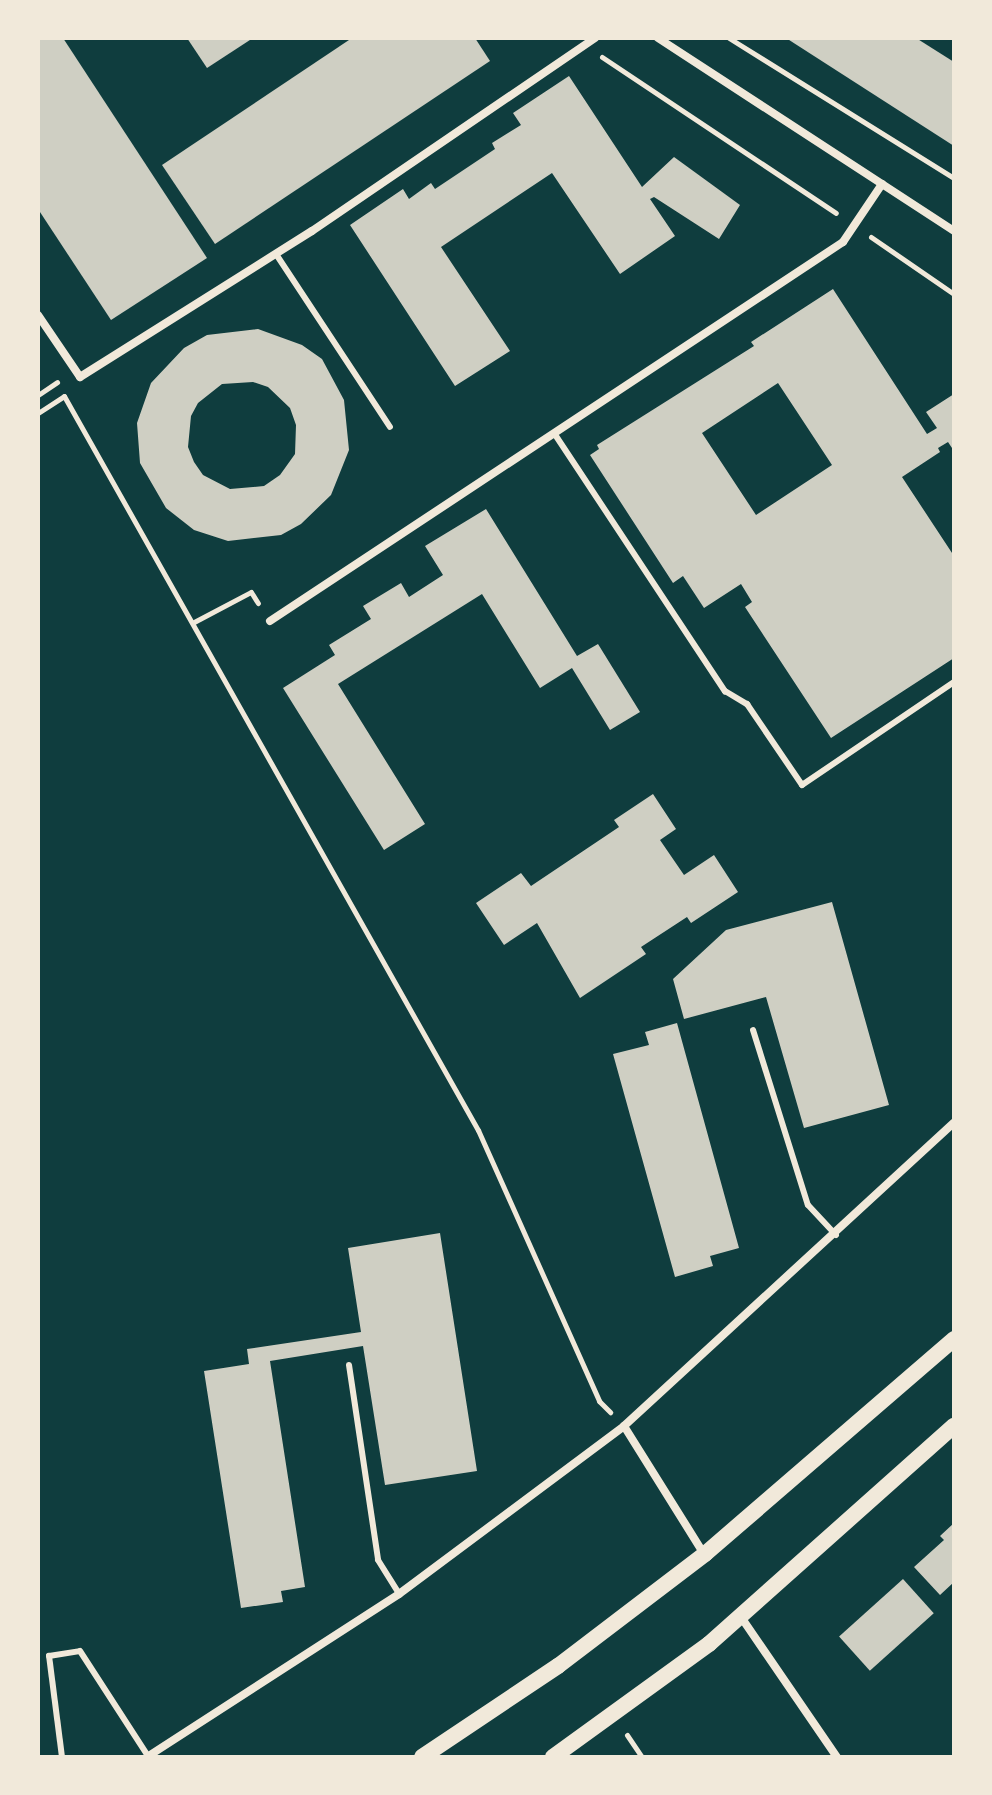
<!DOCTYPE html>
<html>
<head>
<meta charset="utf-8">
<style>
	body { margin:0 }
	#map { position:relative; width:992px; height:1795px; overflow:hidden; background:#0f3d3e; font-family:Overpass,sans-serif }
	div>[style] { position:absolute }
	.building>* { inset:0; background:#cfcfc3; transform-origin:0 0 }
	.path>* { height:5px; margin:-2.5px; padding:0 2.5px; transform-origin:2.5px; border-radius:2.5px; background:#f1e9da }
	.service>* { height:6px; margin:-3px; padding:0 3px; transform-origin:3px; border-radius:3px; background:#f1e9da }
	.minor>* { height:8px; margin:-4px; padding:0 4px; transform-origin:4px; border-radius:4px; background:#f1e9da }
	.secondary>* { height:16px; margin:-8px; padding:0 8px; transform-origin:8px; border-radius:8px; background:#f1e9da }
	span { translate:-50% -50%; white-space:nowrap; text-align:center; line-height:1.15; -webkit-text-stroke:6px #f1e9da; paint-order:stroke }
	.frame { position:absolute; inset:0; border:40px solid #f1e9da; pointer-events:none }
</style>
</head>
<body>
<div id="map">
	<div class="building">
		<i style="clip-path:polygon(38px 38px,63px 38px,207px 258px,111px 320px,38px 209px)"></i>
		<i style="clip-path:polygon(187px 38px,253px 38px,207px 68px)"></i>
		<i style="clip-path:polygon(352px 38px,475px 38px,490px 61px,215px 244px,162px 165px)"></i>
		<i style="clip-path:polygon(786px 38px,916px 38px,954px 62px,954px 146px)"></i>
		<i style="clip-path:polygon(569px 76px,642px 187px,674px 157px,740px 205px,719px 239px,654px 197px,650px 199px,675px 236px,620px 274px,552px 173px,441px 247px,510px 351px,455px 386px,350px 225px,403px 189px,409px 199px,431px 183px,435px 189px,495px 149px,492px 143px,521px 125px,513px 113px)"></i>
		<i style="clip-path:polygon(evenodd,833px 289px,927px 434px,937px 428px,926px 412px,954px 394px,954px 451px,948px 442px,938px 448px,940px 452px,902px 477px,954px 556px,954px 658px,831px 738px,745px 607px,752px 602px,741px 584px,704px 608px,683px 576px,673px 583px,590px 455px,599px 449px,597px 445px,754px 346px,751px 342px,833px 289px,778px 383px,832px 465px,756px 515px,702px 433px,778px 383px)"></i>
		<i style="clip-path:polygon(evenodd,258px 329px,302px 345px,322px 359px,344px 400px,349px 450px,331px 495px,301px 524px,281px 535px,228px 541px,194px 530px,166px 508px,140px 463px,137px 423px,151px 383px,184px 348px,207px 335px,258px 329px,253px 382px,268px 387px,290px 408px,296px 425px,295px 454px,280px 475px,264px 486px,230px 489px,203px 475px,194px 462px,188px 447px,191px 416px,198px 403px,222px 384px,253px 382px)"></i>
		<i style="clip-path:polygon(486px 509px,577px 656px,598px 644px,640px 712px,610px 730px,572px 668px,540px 688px,482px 594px,338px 684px,425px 824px,384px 850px,283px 688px,335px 655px,329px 645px,371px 619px,363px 606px,401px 583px,409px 597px,443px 575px,425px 546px)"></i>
		<i style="clip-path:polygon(653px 794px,676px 829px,660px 840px,684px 875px,714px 855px,738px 892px,691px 923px,687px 917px,641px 947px,646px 954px,580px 998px,537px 923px,504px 945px,476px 903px,521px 873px,531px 886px,619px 827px,614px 820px)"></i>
		<i style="clip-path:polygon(832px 902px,889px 1105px,804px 1128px,766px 997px,684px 1019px,673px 979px,726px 930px)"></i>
		<i style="clip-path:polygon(677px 1023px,739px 1248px,710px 1256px,713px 1266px,675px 1277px,613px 1054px,649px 1045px,645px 1032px)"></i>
		<i style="clip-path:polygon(440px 1233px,477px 1471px,385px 1485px,363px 1346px,270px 1361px,305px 1587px,281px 1591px,283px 1602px,241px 1608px,204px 1371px,249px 1364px,247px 1349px,361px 1332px,348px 1248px)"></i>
		<i style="clip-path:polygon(954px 1523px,954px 1582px,940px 1595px,914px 1567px,944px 1540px,940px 1536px)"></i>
		<i style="left:903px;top:1579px;width:46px;height:86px;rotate:48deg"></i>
	</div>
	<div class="path">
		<i style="left:729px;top:38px;width:265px;rotate:31.9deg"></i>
		<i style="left:602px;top:57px;width:281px;rotate:33.7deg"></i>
		<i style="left:871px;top:237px;width:101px;rotate:34.5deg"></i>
		<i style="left:38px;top:395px;width:23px;rotate:-34deg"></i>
		<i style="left:64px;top:396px;width:843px;rotate:60.58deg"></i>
		<i style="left:478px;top:1130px;width:297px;rotate:65.9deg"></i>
		<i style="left:599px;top:1401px;width:16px;rotate:45deg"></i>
		<i style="left:38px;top:413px;width:31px;rotate:-33deg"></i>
		<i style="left:194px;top:622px;width:64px;rotate:-27.8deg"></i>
		<i style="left:251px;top:592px;width:13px;rotate:58deg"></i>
		<i style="left:627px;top:1735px;width:27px;rotate:56deg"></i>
	</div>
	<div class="service">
		<i style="left:276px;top:254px;width:207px;rotate:56.6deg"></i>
		<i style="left:554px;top:433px;width:310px;rotate:56.5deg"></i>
		<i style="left:725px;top:691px;width:26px;rotate:31deg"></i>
		<i style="left:747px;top:704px;width:98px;rotate:55.8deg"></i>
		<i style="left:802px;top:785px;width:184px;rotate:-34.1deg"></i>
		<i style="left:753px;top:1030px;width:183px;rotate:72.6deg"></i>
		<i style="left:808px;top:1205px;width:41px;rotate:47deg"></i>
		<i style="left:349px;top:1365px;width:197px;rotate:81.5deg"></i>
		<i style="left:378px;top:1560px;width:40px;rotate:58deg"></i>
		<i style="left:62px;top:1757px;width:102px;rotate:-97.3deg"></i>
		<i style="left:49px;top:1656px;width:31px;rotate:-9deg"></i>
		<i style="left:80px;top:1651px;width:125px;rotate:57.1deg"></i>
	</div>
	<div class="minor">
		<i style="left:658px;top:38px;width:353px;rotate:33.1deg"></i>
		<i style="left:38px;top:315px;width:75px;rotate:55.9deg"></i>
		<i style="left:80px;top:377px;width:274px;rotate:-32.2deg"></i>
		<i style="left:312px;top:231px;width:343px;rotate:-34.3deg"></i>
		<i style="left:270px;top:621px;width:687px;rotate:-33.48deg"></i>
		<i style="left:843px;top:242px;width:70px;rotate:-56.1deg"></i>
		<i style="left:624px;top:1426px;width:151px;rotate:58deg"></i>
		<i style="left:741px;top:1617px;width:170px;rotate:55.6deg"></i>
		<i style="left:147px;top:1757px;width:300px;rotate:-32.9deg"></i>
		<i style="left:399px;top:1594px;width:281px;rotate:-36.7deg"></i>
		<i style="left:624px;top:1426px;width:448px;rotate:-42.6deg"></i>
	</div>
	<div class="secondary">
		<i style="left:422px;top:1757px;width:164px;rotate:-33.8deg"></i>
		<i style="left:558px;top:1666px;width:185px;rotate:-37.3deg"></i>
		<i style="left:705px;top:1554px;width:329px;rotate:-40.8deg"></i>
		<i style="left:553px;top:1757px;width:193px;rotate:-35.9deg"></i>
		<i style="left:709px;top:1644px;width:328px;rotate:-41.7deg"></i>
	</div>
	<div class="frame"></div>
</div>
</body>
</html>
